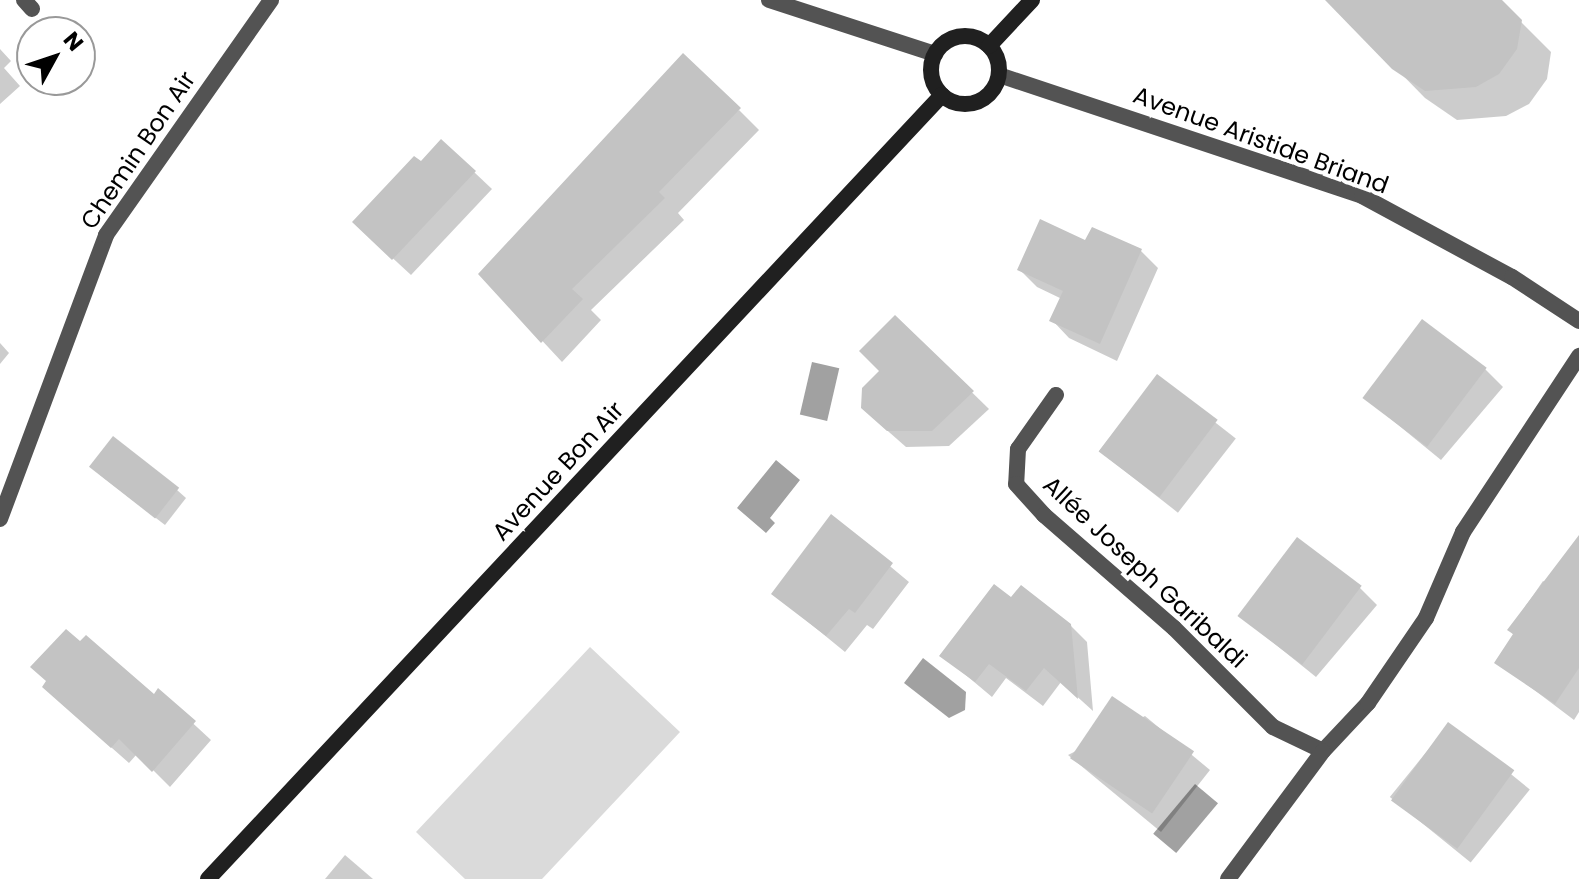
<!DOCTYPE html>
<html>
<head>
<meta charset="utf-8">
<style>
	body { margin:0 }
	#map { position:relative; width:1579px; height:879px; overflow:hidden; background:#fff; font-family:Poppins,sans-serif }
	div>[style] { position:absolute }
	.green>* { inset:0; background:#dadada }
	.water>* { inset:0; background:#a1a1a1; transform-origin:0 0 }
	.shadow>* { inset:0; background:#0003; transform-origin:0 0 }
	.building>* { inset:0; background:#c3c3c3; transform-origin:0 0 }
	.minor>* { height:16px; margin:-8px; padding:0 8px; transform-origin:8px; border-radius:8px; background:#535353 }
	.tertiary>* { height:16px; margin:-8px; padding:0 8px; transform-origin:8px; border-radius:8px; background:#535353 }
	.secondary>* { height:16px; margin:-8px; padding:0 8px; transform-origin:8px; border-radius:8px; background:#202020 }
	.secondary>.ring { margin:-8px; padding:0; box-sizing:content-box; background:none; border:16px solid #202020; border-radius:50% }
	span { translate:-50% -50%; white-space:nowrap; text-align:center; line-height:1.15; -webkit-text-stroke:8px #fff; paint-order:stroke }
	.street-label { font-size:24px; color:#000 }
	.north { position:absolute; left:16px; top:16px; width:80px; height:80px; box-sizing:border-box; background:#fff; border:2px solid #999; border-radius:50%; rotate:50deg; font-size:22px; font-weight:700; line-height:32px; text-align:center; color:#000 }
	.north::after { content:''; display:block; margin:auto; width:28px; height:36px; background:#000; clip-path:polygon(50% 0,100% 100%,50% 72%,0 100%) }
</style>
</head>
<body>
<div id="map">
	<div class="green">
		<i style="clip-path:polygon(590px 647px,680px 732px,542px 879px,465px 879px,416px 832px)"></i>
	</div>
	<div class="water">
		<i style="left:812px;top:362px;width:28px;height:54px;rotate:13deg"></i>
		<i style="clip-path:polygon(776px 460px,800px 480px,770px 518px,775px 523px,766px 533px,737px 508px)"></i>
		<i style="clip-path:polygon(923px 658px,966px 692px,965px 710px,949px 718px,904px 683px)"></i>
		<i style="left:1195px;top:784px;width:30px;height:65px;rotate:40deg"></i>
	</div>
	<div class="shadow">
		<i style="clip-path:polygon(1329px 0,1499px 0,1551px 52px,1547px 79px,1529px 104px,1506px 116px,1457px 120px,1425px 98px)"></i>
		<i style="clip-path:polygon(0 49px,11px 61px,4px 68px,20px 86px,0 104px)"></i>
		<i style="clip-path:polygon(739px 110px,759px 130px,678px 213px,684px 220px,591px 310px,601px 320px,562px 362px,480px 274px)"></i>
		<i style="clip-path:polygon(421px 164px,474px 172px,492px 189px,411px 275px,372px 239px)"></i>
		<i style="clip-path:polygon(1086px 242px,1141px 251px,1158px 268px,1117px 361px,1069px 338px,1052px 320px,1062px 299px,1037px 287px,1020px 270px)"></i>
		<i style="clip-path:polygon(896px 318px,989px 409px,949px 446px,906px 447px,881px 425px,881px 371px)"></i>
		<i style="clip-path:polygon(0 343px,9px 353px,0 364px)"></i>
		<i style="clip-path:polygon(1485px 369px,1503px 387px,1441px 460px,1364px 397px)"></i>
		<i style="left:1157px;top:377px;width:100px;height:94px;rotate:38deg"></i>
		<i style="clip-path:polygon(100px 475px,177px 490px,186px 498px,165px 525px)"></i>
		<i style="clip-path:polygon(831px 517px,909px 582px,873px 629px,867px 625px,845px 652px,774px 594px)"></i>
		<i style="clip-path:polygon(1579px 537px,1579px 712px,1574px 720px,1497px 662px,1514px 635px,1509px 630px,1543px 581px,1549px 584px)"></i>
		<i style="clip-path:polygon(1359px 587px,1377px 605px,1316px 677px,1240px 616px)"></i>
		<i style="clip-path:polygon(1011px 600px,1070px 625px,1087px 642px,1093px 711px,1061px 682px,1043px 706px,1006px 678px,992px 697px,942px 655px)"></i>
		<i style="clip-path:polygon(158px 691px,211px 740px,170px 787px,137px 754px,129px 763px,61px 703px,154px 696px)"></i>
		<i style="clip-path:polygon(1145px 716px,1210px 770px,1161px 832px,1068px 755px)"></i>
		<i style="left:1449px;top:724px;width:104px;height:94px;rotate:39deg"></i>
		<i style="clip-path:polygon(345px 855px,373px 879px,325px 879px)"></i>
	</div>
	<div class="building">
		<i style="clip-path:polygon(1325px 0,1502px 0,1522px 20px,1517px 49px,1499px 74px,1476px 87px,1425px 91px,1392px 69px)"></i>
		<i style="clip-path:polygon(683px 53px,741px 108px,659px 192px,665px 198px,572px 289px,583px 299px,541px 343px,478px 274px)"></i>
		<i style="clip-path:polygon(441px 139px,476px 171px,392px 260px,352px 222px,414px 156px,421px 161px)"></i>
		<i style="clip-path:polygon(1040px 219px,1085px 240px,1092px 227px,1142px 249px,1100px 344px,1049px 321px,1063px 291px,1017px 270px)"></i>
		<i style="clip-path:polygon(895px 315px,974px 391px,932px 431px,887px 431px,861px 408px,862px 388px,879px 371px,859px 351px)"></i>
		<i style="left:1422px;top:319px;width:81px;height:99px;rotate:37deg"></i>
		<i style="left:1157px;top:374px;width:76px;height:97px;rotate:37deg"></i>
		<i style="left:113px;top:436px;width:84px;height:39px;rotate:38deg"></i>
		<i style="clip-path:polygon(831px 514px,893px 563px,855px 613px,849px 609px,826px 636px,771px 594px)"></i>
		<i style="clip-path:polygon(1579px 535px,1579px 668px,1555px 704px,1494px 663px,1513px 634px,1507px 630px)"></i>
		<i style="left:1297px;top:537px;width:81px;height:99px;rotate:37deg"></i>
		<i style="clip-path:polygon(994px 584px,1011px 597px,1021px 585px,1071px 624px,1078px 699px,1044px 668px,1026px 691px,989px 664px,975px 682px,939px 656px)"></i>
		<i style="clip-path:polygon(66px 629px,80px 641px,86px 635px,154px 694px,158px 688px,196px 721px,152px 772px,119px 739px,111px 748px,42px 687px,46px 681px,30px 667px)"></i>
		<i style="left:1112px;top:696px;width:99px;height:75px;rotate:34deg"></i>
		<i style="left:1448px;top:722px;width:82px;height:97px;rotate:36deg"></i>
	</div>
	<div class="minor">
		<i style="left:24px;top:0;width:12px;rotate:48deg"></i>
		<i style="left:999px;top:75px;width:383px;rotate:18.4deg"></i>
		<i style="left:1362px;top:196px;width:170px;rotate:28.4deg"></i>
		<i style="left:1512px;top:277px;width:80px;rotate:33.3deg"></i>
		<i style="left:1056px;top:395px;width:66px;rotate:125.1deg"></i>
		<i style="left:1018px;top:449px;width:35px;rotate:93deg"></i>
		<i style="left:1016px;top:484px;width:42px;rotate:47.9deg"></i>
		<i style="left:1044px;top:515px;width:172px;rotate:41deg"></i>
		<i style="left:1174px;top:628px;width:140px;rotate:45deg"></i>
		<i style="left:1273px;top:727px;width:55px;rotate:25.6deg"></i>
		<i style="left:1323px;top:751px;width:66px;rotate:-46.8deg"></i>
		<i style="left:1368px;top:703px;width:103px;rotate:-55.7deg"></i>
		<i style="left:1426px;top:618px;width:94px;rotate:-66.7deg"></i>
		<i style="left:1463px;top:532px;width:211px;rotate:-56.6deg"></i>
		<i style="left:0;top:519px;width:303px;rotate:-69.5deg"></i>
		<i style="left:106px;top:235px;width:287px;rotate:-54.9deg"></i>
		<i style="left:1228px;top:879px;width:159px;rotate:-53.4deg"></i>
	</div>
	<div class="tertiary">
		<i style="left:769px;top:0;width:175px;rotate:18deg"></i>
	</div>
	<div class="secondary">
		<i class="ring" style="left:931px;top:36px;width:52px;height:52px"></i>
		<i style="left:989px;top:46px;width:63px;rotate:-46.9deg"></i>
		<i style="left:208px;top:879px;width:1074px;rotate:-46.89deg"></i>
	</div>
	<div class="street-label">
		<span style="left:1261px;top:140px;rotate:20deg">Avenue Aristide Briand</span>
		<span style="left:138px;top:150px;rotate:-56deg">Chemin Bon Air</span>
		<span style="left:558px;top:471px;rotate:-47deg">Avenue Bon Air</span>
		<span style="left:1145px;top:572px;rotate:43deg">Allée Joseph Garibaldi</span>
	</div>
	<div class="north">N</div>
</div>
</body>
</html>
